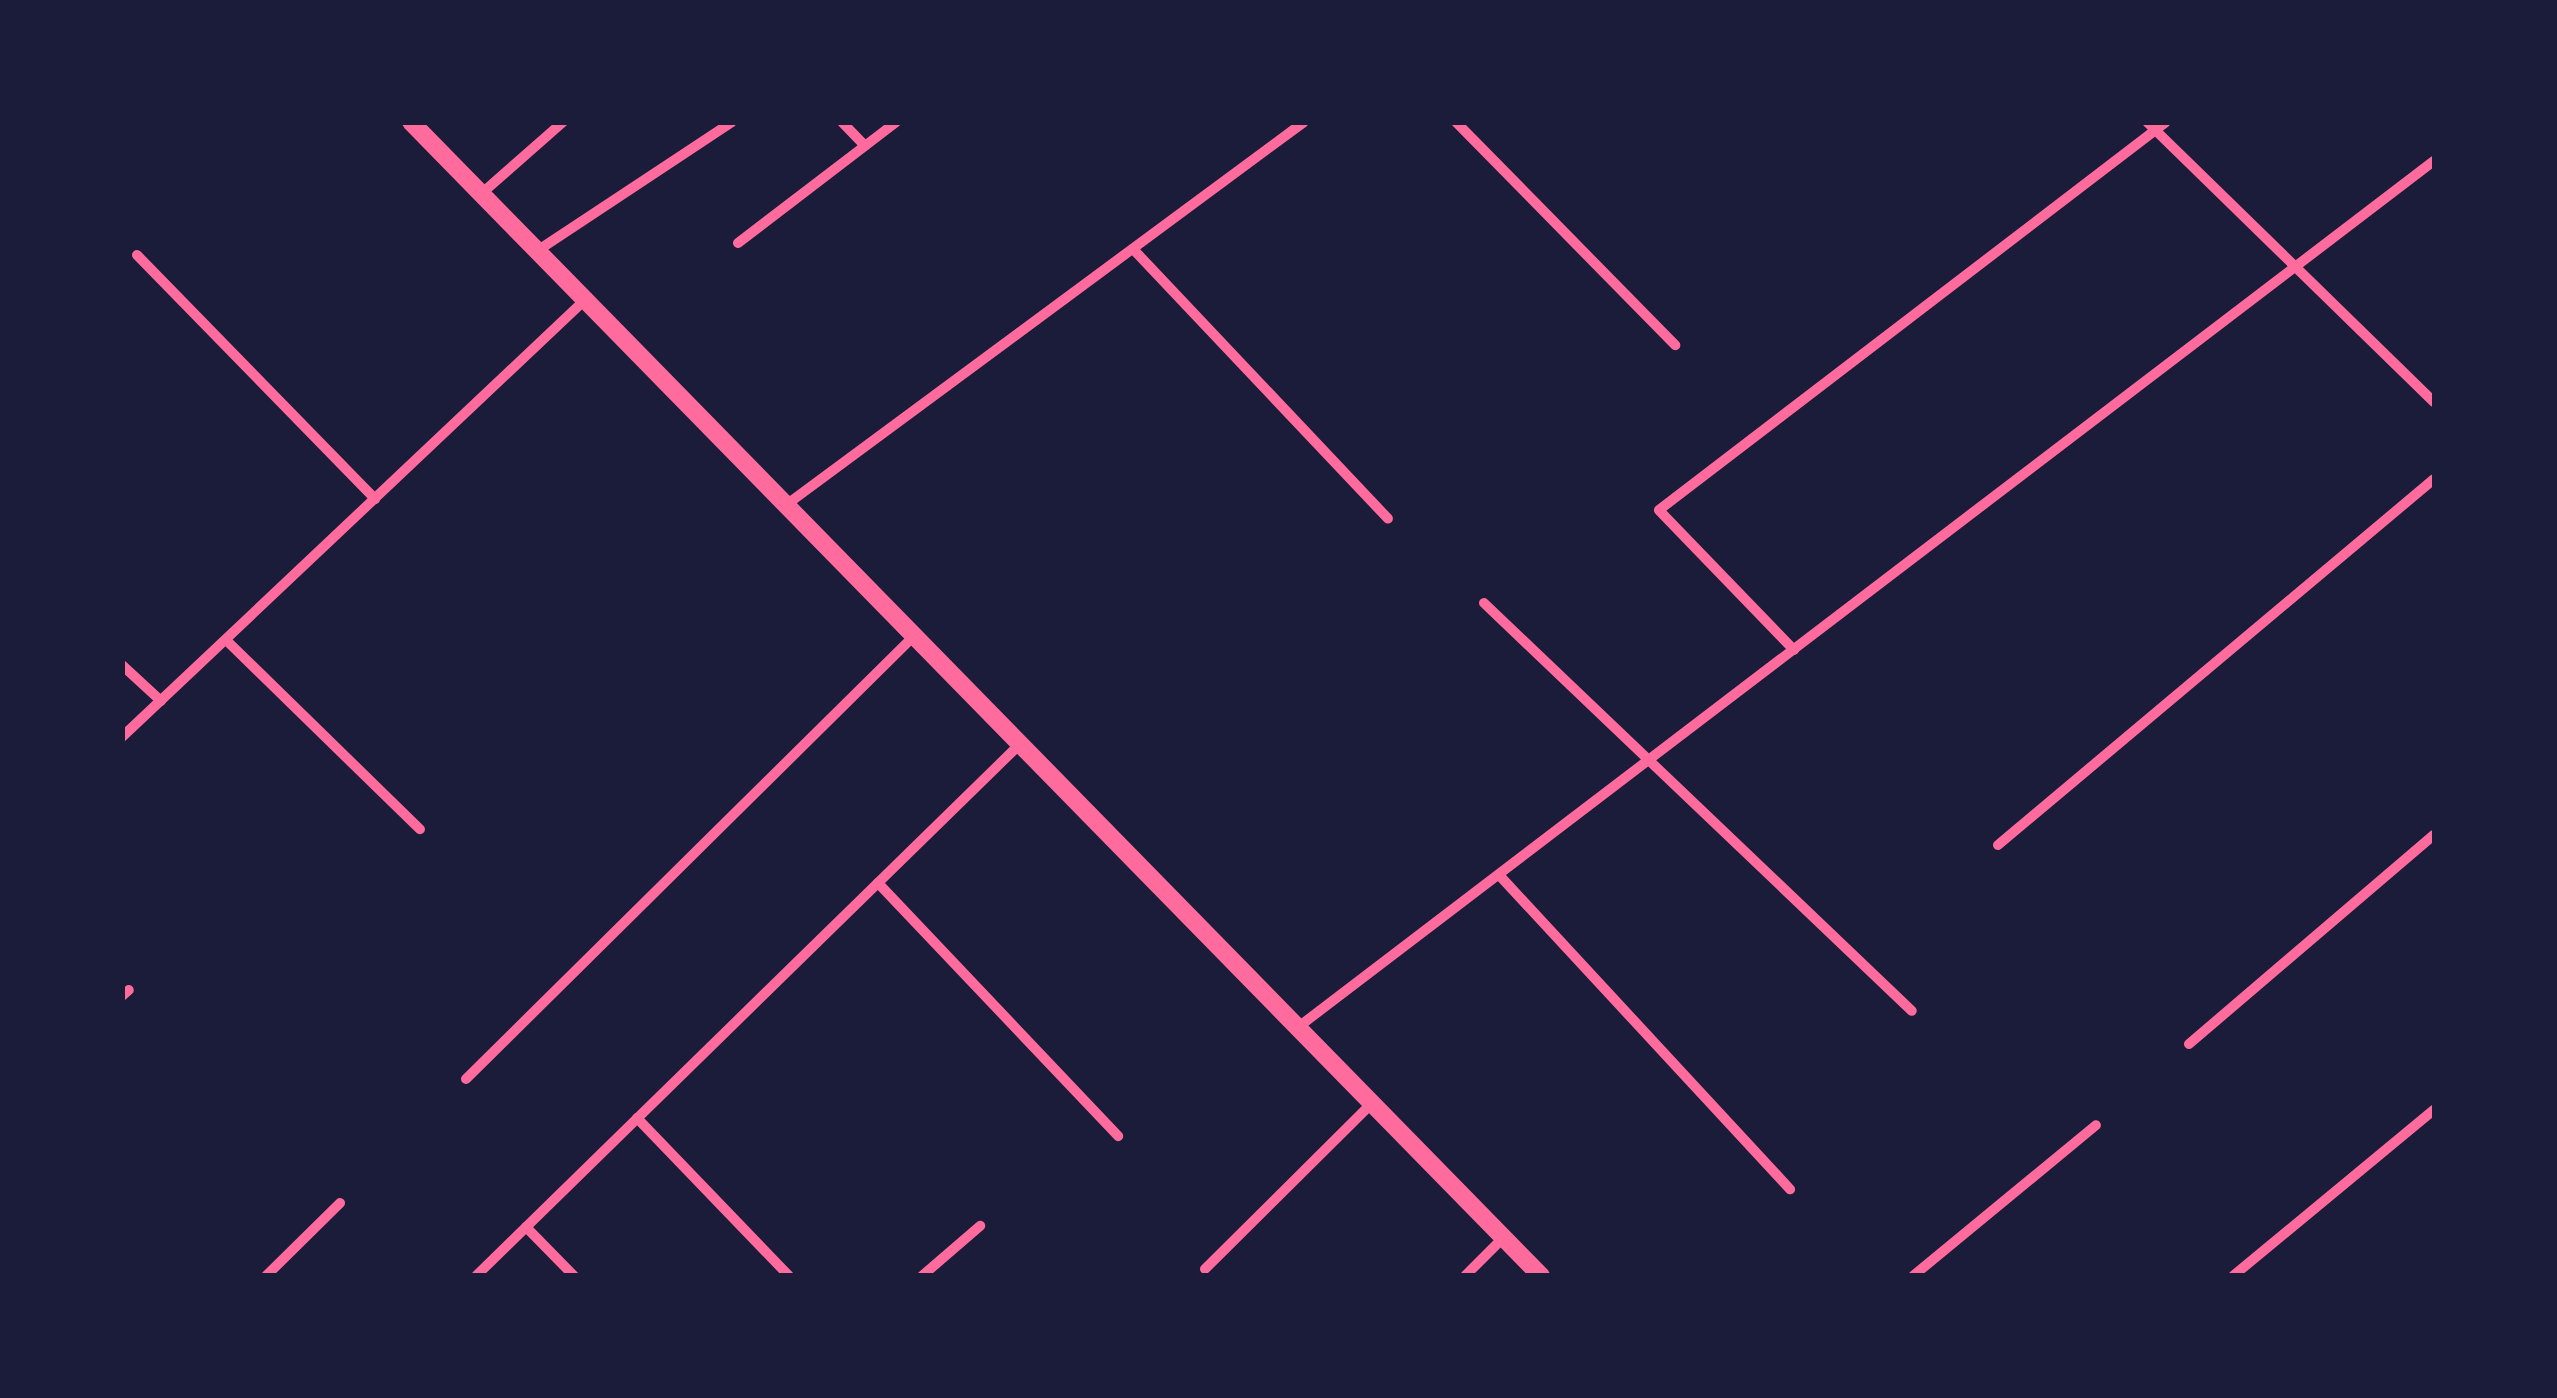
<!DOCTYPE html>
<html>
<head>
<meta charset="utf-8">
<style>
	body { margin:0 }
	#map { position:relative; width:2557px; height:1398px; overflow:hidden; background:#1b1b3a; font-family:Bitter,serif }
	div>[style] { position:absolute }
	.minor>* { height:10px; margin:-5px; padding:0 5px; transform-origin:5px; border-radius:5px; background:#ff6b9d }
	.tertiary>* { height:18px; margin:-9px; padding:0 9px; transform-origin:9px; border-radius:9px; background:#ff6b9d }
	span { translate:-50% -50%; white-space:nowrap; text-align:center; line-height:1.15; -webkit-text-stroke:8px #1b1b3a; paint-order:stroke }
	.frame { position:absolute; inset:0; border:125px solid #1b1b3a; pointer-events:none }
</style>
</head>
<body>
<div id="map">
	<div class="minor">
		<i style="left:842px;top:122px;width:33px;rotate:46deg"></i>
		<i style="left:1456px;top:122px;width:313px;rotate:45.5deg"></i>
		<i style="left:2147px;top:122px;width:401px;rotate:44.3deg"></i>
		<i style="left:481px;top:194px;width:109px;rotate:-41.3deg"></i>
		<i style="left:738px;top:243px;width:199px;rotate:-37.4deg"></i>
		<i style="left:1133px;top:249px;width:371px;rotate:46.6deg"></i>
		<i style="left:537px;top:251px;width:234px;rotate:-33.5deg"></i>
		<i style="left:137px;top:255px;width:341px;rotate:45.7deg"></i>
		<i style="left:786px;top:505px;width:644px;rotate:-36.48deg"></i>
		<i style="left:1484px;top:603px;width:591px;rotate:43.63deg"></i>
		<i style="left:226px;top:640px;width:271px;rotate:44.3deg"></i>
		<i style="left:1794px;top:650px;width:194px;rotate:-134deg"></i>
		<i style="left:1659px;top:510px;width:638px;rotate:-37.43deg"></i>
		<i style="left:122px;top:665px;width:53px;rotate:42.7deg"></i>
		<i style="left:122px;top:737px;width:637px;rotate:-43.35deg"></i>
		<i style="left:1998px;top:845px;width:569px;rotate:-40.01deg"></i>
		<i style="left:1500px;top:876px;width:427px;rotate:47.2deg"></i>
		<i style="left:878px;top:883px;width:349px;rotate:46.5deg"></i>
		<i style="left:122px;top:996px;width:9px;rotate:-41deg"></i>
		<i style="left:1297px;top:1028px;width:1430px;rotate:-37.33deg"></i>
		<i style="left:2189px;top:1044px;width:322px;rotate:-40.5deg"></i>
		<i style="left:466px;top:1079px;width:630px;rotate:-44.68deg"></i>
		<i style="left:637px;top:1118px;width:219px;rotate:46.1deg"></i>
		<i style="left:526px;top:1227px;width:69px;rotate:45.6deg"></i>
		<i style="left:1205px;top:1269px;width:235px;rotate:-44.8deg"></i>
		<i style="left:266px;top:1276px;width:104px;rotate:-44.6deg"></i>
		<i style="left:476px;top:1276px;width:761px;rotate:-44.36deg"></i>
		<i style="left:922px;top:1276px;width:77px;rotate:-40.8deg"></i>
		<i style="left:1465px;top:1276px;width:55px;rotate:-45deg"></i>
		<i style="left:1913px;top:1276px;width:237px;rotate:-39.5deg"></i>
		<i style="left:2233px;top:1276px;width:261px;rotate:-39.6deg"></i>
	</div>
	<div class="tertiary">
		<i style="left:411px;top:122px;width:1615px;rotate:45.6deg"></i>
	</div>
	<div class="frame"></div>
</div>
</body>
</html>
